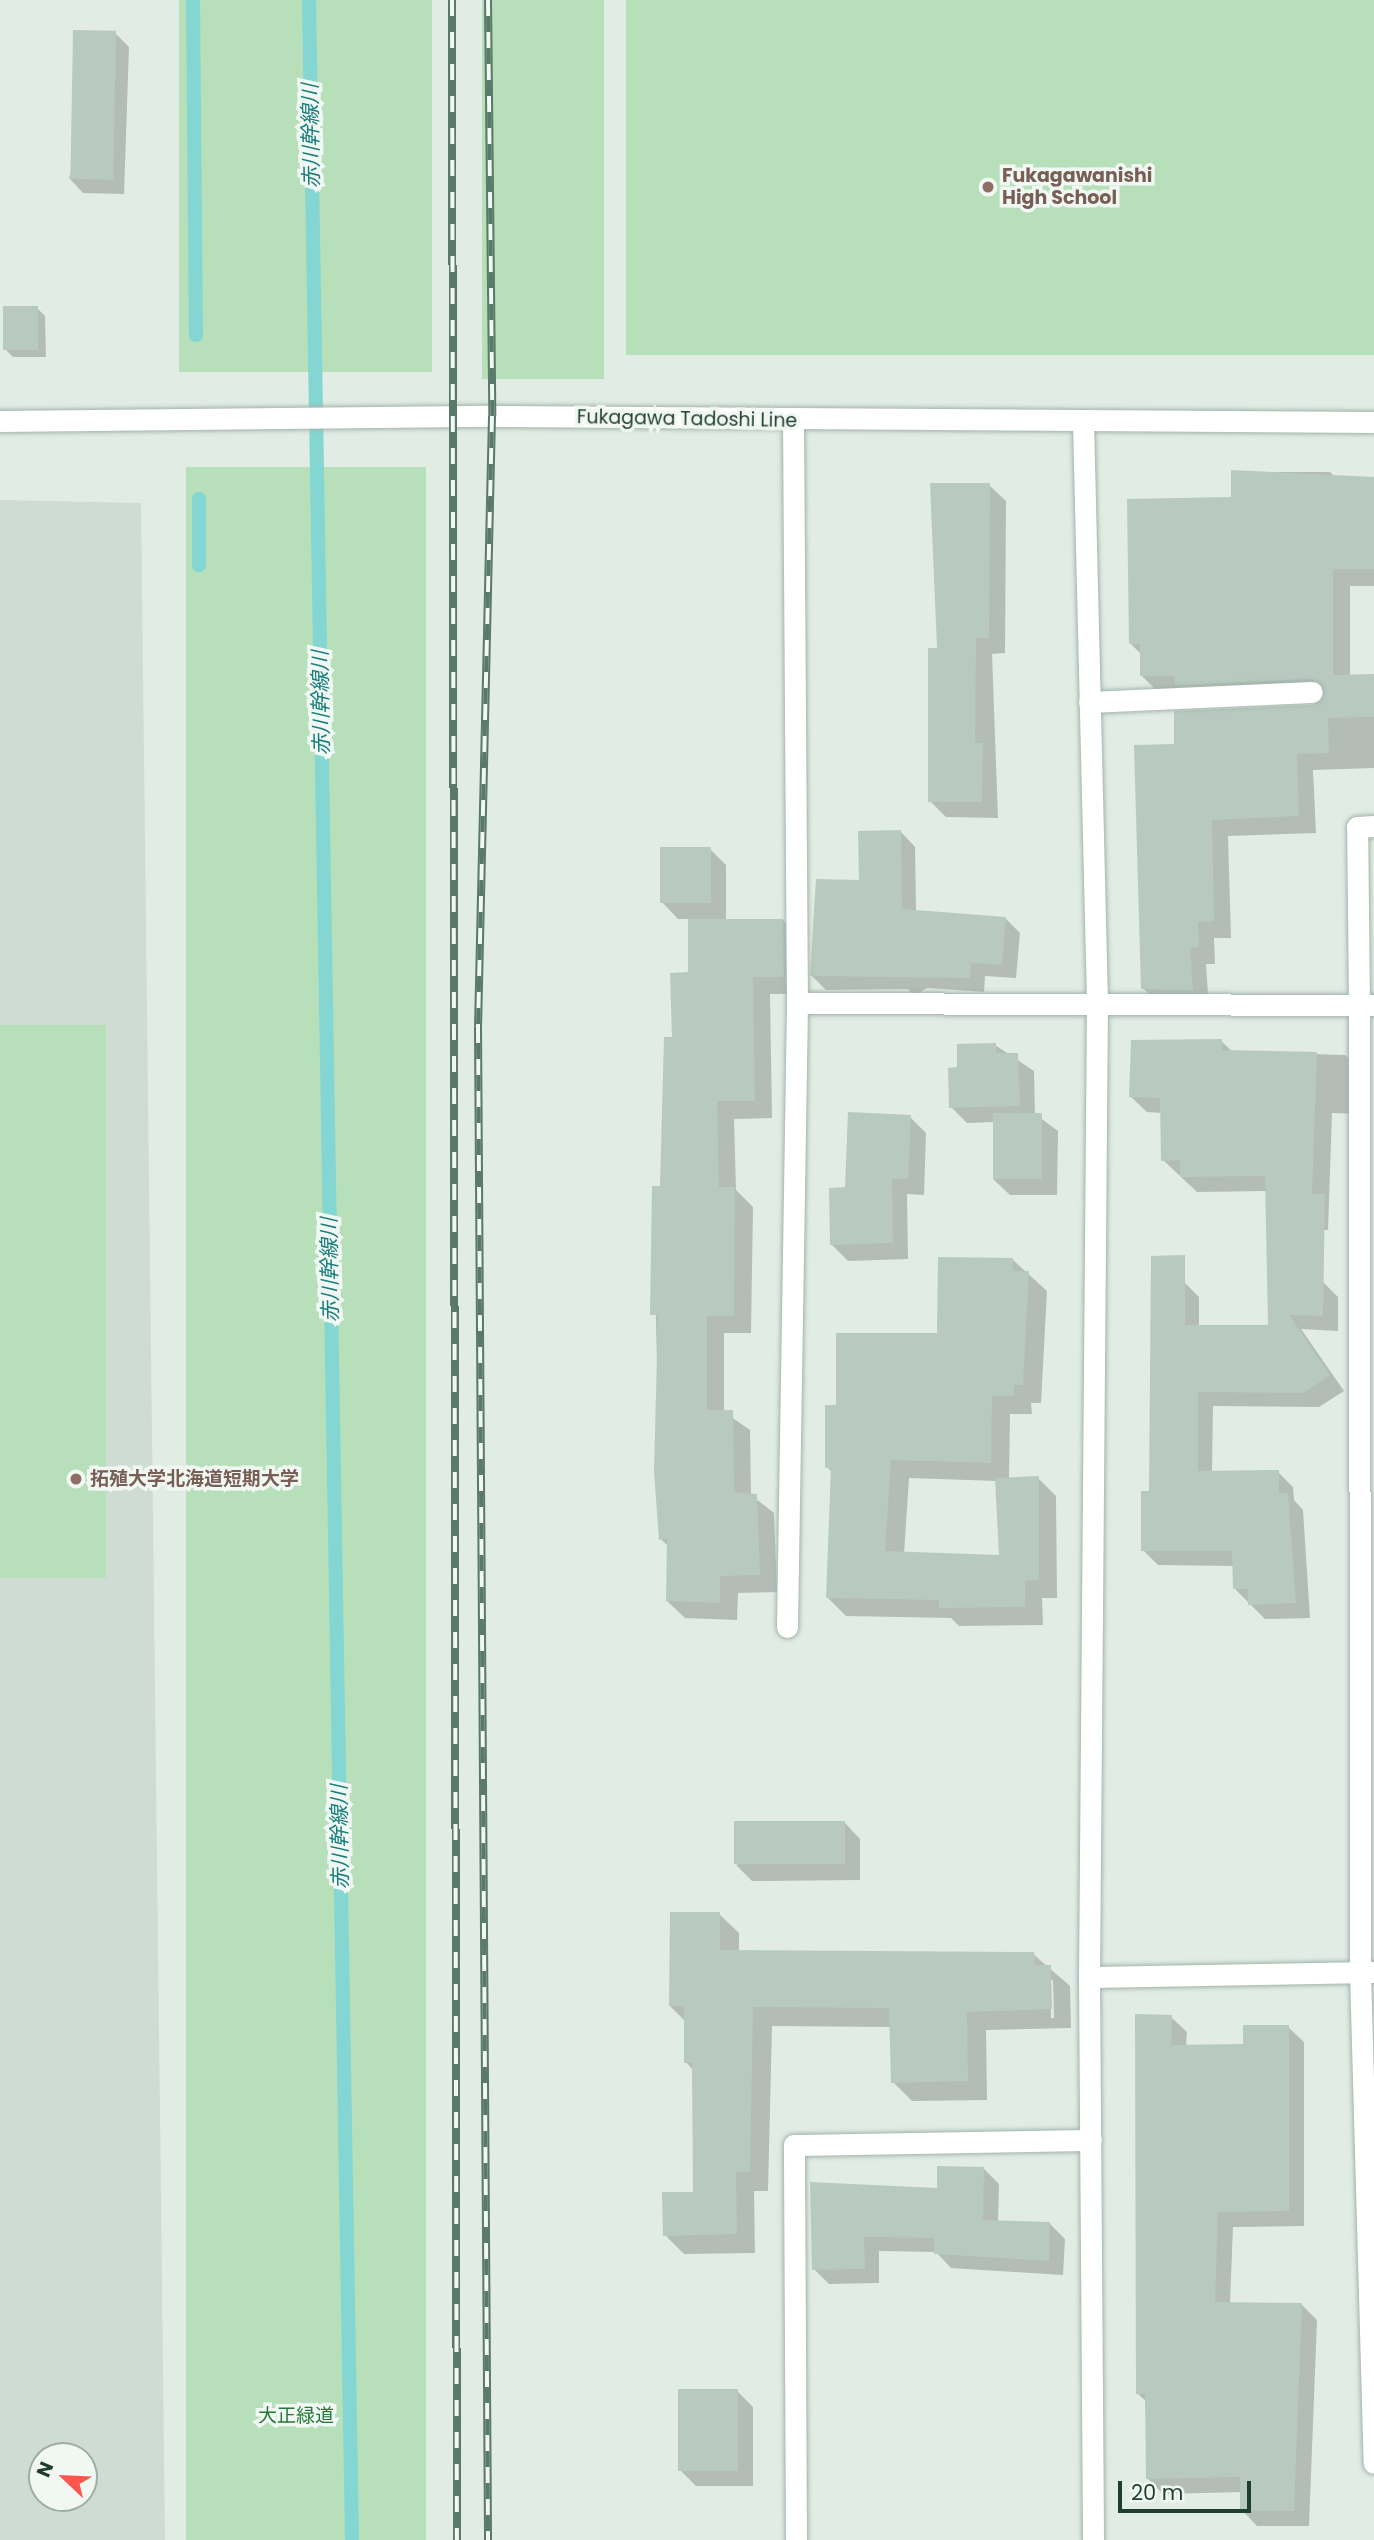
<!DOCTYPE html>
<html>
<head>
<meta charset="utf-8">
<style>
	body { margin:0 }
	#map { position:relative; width:1374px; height:2540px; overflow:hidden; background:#e0ece4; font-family:Poppins,"Noto Sans JP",sans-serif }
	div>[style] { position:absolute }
	.built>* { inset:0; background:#cedcd3 }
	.green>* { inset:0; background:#b7dfba; transform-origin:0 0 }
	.shadow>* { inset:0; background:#0003 }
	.stream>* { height:14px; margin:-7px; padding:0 7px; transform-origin:7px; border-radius:7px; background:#83d6d2 }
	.building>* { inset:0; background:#b8cabf; transform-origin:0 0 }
	.roads { filter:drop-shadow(0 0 2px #a2b4aa) drop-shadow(0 0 2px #a2b4aa) }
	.lane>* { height:21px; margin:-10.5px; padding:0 10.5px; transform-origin:10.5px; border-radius:10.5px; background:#fff }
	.street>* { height:21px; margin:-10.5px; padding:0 10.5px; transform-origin:10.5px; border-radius:10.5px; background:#fff }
	.secondary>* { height:21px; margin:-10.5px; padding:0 10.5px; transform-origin:10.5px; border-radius:10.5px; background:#fff }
	.rail>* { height:8px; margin-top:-4px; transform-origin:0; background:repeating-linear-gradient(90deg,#f1f8f3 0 16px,#59796a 0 32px); box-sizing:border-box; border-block:2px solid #59796a }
	.dots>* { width:19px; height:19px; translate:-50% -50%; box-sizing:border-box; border:4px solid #f1f8f3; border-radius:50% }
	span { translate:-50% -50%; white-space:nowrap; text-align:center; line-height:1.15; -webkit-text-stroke:7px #f1f8f3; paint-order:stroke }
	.education-label { font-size:19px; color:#785e54; font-weight:700 }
	.left { translate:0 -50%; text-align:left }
	.street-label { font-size:19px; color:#1f3e2f }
	.park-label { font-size:19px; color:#277736 }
	.water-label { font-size:21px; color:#157e7a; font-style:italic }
	.north { position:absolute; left:28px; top:2442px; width:70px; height:70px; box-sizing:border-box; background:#f1f8f3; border:2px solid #9daea5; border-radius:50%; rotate:293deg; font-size:19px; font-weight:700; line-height:28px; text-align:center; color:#1f3e2f }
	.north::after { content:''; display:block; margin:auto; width:24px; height:32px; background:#fc564e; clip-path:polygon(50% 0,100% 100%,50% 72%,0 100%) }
	.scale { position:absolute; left:1118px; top:2481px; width:133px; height:32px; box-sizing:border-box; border:4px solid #1f3e2f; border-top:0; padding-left:9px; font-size:21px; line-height:24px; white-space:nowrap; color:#1f3e2f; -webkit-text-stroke:5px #f1f8f3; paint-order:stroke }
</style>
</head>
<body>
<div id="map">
	<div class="built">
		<i style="clip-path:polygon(evenodd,0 500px,141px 503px,165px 2540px,0 2540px,0 500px,42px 2456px,84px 2456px,84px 2498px,42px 2498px,42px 2456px)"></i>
	</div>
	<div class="green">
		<i style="left:179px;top:0;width:253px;height:372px"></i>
		<i style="left:482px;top:0;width:122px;height:379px"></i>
		<i style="left:626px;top:0;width:748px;height:355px"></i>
		<i style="left:426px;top:467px;width:2073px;height:240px;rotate:90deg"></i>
		<i style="left:0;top:1025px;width:106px;height:553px"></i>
	</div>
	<div class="shadow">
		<i style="clip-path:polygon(115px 33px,129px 47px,124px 194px,83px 193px,69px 178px)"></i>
		<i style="clip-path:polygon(37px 308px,45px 316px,46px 357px,13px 357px,5px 349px)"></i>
		<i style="clip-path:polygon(1233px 472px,1330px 472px,1338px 480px,1374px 480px,1374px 586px,1350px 586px,1350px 677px,1374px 677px,1374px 768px,1313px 770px,1316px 833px,1228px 836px,1231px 938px,1214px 938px,1215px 964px,1206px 964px,1209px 1008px,1160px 1006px,1143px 988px,1175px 746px,1313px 707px,1323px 696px,1194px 701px,1159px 693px,1142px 676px,1141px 654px,1130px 643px,1232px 498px)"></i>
		<i style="clip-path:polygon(989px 485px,1006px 501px,1005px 653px,992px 654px,998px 818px,946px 817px,930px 801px)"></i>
		<i style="clip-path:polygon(901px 832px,915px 847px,916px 912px,1005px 918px,1020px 933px,1016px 978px,985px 976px,984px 992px,927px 988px,914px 996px,908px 989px,826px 990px,812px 976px,861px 881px)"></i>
		<i style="clip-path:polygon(710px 849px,726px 865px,726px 920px,783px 920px,800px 938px,801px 994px,770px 994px,772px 1118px,734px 1119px,736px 1190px,753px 1207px,751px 1333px,724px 1333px,724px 1412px,750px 1430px,751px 1495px,774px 1513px,777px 1592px,738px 1593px,737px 1620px,685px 1618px,667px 1601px,669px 1547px,661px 1539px,653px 1188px,661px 1188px,673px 1039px,689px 974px,690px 919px,678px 919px,662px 902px)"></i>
		<i style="clip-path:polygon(1221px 1041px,1233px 1052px,1345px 1055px,1361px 1070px,1361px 1114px,1332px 1113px,1328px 1230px,1282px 1230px,1267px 1191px,1197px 1192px,1163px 1160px,1162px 1113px,1147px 1112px,1131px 1097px)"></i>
		<i style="clip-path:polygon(995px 1045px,1034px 1071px,1035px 1114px,1058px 1131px,1057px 1195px,1010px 1195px,993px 1179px,994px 1122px,967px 1123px,951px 1107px,959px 1069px)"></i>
		<i style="clip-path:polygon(910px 1117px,926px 1133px,924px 1195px,907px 1194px,908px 1259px,848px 1261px,832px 1245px,847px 1189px)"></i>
		<i style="clip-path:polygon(evenodd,1012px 1259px,1047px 1291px,1041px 1403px,1031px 1403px,1032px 1414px,1010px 1414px,1009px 1479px,1038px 1478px,1056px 1496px,1057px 1598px,1042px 1598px,1043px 1625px,959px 1626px,951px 1618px,846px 1616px,828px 1598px,833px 1473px,827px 1467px,838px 1407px,939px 1334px,1012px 1259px,909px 1478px,997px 1481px,1001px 1556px,904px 1554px,909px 1478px)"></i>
		<i style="clip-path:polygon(1184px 1282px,1199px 1297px,1199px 1327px,1270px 1327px,1323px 1282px,1338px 1297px,1338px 1331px,1301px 1329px,1344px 1391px,1319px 1407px,1213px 1406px,1212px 1473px,1278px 1472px,1293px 1487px,1294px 1500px,1303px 1510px,1310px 1618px,1265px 1619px,1235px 1589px,1234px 1566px,1158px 1565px,1143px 1550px)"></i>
		<i style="clip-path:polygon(844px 1822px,860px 1839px,860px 1880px,752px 1881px,736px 1865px)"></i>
		<i style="clip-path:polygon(evenodd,719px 1914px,739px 1933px,739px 1952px,1033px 1954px,1070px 1986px,1071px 2028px,986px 2030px,987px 2100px,912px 2101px,893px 2082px,892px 2027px,772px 2026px,768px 2191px,754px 2191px,755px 2253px,684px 2254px,665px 2235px,695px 2193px,693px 2070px,686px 2062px,685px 2021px,670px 2006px,719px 1914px,1050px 1978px,1053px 1981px,1054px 2018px,1051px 2018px,1050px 1978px)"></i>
		<i style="clip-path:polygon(1171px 2017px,1187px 2032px,1186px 2046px,1245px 2046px,1288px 2027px,1304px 2042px,1304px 2226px,1233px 2227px,1230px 2304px,1301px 2304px,1317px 2320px,1309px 2526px,1257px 2526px,1242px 2510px,1242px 2492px,1163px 2494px,1148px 2479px,1147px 2402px,1137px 2393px)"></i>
		<i style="clip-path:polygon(984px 2169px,999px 2184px,998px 2222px,1050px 2224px,1065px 2239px,1063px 2275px,951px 2268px,936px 2252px,879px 2251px,879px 2283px,829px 2284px,814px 2269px,812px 2184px,939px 2190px)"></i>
		<i style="clip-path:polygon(737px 2391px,753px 2407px,753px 2486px,696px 2486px,680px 2470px)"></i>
	</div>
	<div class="stream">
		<i style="left:193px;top:0;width:335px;rotate:89.5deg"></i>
		<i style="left:309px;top:0;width:2540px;rotate:89.03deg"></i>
		<i style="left:199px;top:565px;width:66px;rotate:-90deg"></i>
	</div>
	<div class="building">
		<i style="left:73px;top:30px;width:43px;height:149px;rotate:1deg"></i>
		<i style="left:38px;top:306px;width:44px;height:35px;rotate:90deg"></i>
		<i style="clip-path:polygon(1231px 470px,1374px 477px,1374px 569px,1333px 569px,1333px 675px,1374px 674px,1374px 717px,1328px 718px,1329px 753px,1297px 754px,1299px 816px,1212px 820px,1214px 921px,1198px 922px,1199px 947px,1190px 948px,1193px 991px,1141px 989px,1134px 745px,1174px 744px,1174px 711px,1313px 705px,1325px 692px,1312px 679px,1175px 685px,1175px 676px,1140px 676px,1140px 644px,1129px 644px,1127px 499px,1231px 497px)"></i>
		<i style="clip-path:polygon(930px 483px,990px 483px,989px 638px,976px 638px,975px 743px,983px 743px,982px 802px,928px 802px,928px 648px,937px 648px)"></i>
		<i style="clip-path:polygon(901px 830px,902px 909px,1006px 917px,1002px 965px,971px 963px,970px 978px,810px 976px,816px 879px,859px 880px,858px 831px)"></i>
		<i style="left:660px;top:847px;width:51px;height:56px"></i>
		<i style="clip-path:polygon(688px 919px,783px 919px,784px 977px,753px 977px,755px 1101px,717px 1101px,719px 1187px,735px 1187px,734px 1316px,707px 1316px,707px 1410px,733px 1410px,734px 1492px,757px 1494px,760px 1575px,720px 1576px,720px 1603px,666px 1601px,667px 1539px,659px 1540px,654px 1472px,658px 1315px,650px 1315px,652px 1186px,660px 1186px,664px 1037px,672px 1037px,670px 973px,688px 972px)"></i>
		<i style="clip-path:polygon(1222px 1039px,1222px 1050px,1317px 1052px,1312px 1194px,1325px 1194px,1323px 1316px,1289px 1315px,1330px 1375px,1303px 1393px,1198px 1392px,1198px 1471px,1279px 1470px,1279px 1493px,1288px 1493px,1296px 1603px,1248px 1605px,1248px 1589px,1233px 1589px,1232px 1551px,1141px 1551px,1141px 1491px,1149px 1491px,1151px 1256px,1185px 1255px,1185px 1325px,1268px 1325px,1265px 1176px,1180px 1177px,1180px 1160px,1161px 1161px,1160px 1098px,1129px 1097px,1131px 1040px)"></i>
		<i style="clip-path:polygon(996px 1043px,996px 1053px,1018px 1053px,1020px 1106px,949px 1108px,948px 1068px,957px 1067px,957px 1044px)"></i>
		<i style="clip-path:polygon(848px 1112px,911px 1115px,908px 1179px,892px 1179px,893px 1243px,830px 1245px,829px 1188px,845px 1187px)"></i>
		<i style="left:993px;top:1113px;width:49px;height:66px"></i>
		<i style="clip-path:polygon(938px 1257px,1013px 1258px,1013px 1271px,1029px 1271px,1023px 1385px,1014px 1385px,1014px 1396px,992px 1396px,991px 1463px,891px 1460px,885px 1551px,999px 1555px,995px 1478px,1039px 1476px,1039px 1580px,1025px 1581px,1025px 1607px,939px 1608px,939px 1600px,826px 1598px,831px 1468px,825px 1468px,825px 1405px,836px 1405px,836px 1333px,937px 1333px)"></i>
		<i style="left:845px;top:1821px;width:43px;height:111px;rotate:90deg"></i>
		<i style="clip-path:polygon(670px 1912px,720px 1912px,720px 1950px,1034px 1952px,1035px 1965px,1051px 1965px,1052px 2009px,967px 2012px,968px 2081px,891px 2083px,889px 2008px,753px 2007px,750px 2172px,736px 2172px,737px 2234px,663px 2236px,662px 2192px,693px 2192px,692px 2063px,684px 2063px,684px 2006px,669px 2006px)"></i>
		<i style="clip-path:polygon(1135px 2014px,1172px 2015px,1171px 2045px,1243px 2044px,1243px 2025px,1289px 2025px,1289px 2211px,1218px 2212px,1215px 2302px,1302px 2303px,1294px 2511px,1240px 2511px,1240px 2477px,1146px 2479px,1145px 2394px,1136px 2394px)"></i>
		<i style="clip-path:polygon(937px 2166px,984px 2167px,983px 2220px,1050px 2222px,1049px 2261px,934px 2254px,934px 2238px,864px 2237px,865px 2269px,812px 2270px,810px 2182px,937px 2188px)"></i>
		<i style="left:678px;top:2389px;width:60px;height:82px"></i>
	</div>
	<div class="roads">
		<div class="lane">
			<i style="left:1089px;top:702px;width:223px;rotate:-2.6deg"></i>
			<i style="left:1359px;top:1005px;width:178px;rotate:-90.6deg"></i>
			<i style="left:1357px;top:827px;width:17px;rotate:-3deg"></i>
		</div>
		<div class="street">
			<i style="left:793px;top:421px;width:582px;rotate:89.61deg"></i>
			<i style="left:1083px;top:421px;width:581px;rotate:88.62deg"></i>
			<i style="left:1097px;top:1002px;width:975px;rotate:90.47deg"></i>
			<i style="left:1089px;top:1977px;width:563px;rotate:89.59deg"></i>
			<i style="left:1359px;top:1005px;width:967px;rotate:89.94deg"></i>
			<i style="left:1360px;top:1972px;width:491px;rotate:88.4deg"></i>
			<i style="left:787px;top:1627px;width:624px;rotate:-89.08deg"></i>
			<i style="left:797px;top:1003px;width:577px;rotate:0.2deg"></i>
			<i style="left:796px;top:2540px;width:395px;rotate:-90.3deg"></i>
			<i style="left:794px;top:2145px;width:297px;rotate:-1deg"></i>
		</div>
		<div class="secondary">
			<i style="left:0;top:421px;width:492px;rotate:-0.6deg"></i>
			<i style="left:492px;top:416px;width:882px;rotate:0.39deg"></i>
			<i style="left:1089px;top:1977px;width:285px;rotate:-1deg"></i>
		</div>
	</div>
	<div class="rail">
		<i style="left:452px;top:0;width:2540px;rotate:89.89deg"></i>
		<i style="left:488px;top:0;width:416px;rotate:89.4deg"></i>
		<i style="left:492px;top:416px;width:611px;rotate:91.31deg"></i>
		<i style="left:478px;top:1027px;width:1513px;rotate:89.62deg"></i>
	</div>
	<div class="dots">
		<i style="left:988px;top:187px;background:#8d6e63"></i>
		<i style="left:76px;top:1479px;background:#8d6e63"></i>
	</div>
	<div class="education-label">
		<span class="left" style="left:1002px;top:187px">Fukagawanishi<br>High School</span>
		<span class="left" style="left:90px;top:1479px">拓殖大学北海道短期大学</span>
	</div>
	<div class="street-label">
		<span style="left:687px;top:419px;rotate:1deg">Fukagawa Tadoshi Line</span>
	</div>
	<div class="park-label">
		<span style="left:296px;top:2416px">大正緑道</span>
	</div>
	<div class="water-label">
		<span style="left:311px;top:136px;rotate:-91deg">赤川幹線川</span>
		<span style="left:321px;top:703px;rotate:-91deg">赤川幹線川</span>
		<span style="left:330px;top:1270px;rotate:-91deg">赤川幹線川</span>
		<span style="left:340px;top:1837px;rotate:-91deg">赤川幹線川</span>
	</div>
	<div class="north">N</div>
	<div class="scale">20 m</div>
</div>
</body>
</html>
